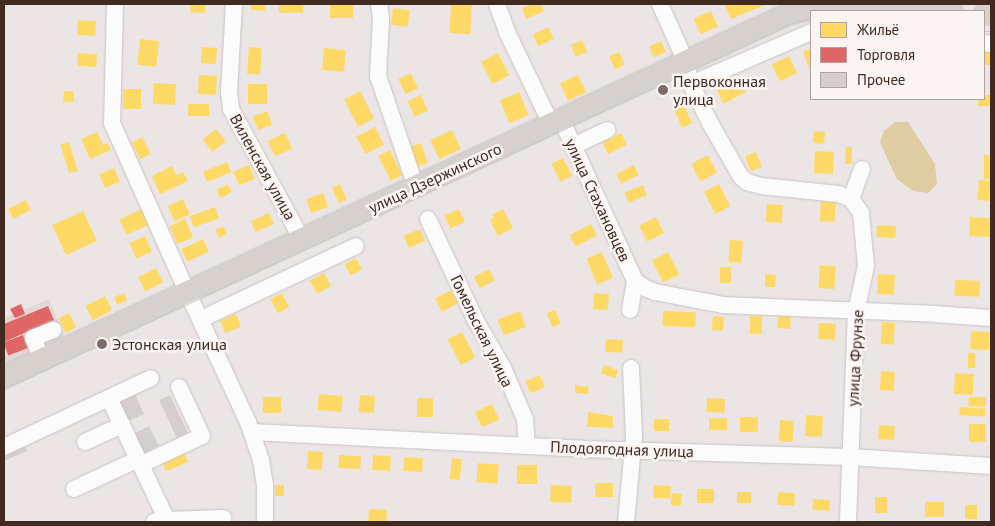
<!DOCTYPE html>
<html>
<head>
<meta charset="utf-8">
<style>
	body { margin:0 }
	#map { position:relative; width:995px; height:526px; overflow:hidden; background:#ebe6e5; font-family:"PT Sans",sans-serif }
	div>[style] { position:absolute }
	.built>* { inset:0; background:#e1d7d5 }
	.water>* { inset:0; background:#decca2 }
	.homes>* { inset:0; background:#ffd966; transform-origin:0 0 }
	.shops>* { inset:0; background:#e06666; transform-origin:0 0 }
	.building>* { inset:0; background:#d4cfcd; transform-origin:0 0 }
	.roads { filter:drop-shadow(0 0 1px #c8c3c2) drop-shadow(0 0 1px #c8c3c2) }
	.minor>* { height:16px; margin:-8px; padding:0 8px; transform-origin:8px; border-radius:8px; background:#fcfbfb }
	.major>* { height:21px; margin:-10.5px; padding:0 10.5px; transform-origin:10.5px; border-radius:10.5px; background:#d7d1ce }
	.tram>* { height:1px; margin:-0.5px; padding:0 0.5px; transform-origin:0.5px; border-radius:0.5px; background:#ccc8c7 }
	.dots>* { width:14px; height:14px; translate:-50% -50%; box-sizing:border-box; border:2px solid #faf4f3; border-radius:50% }
	span { translate:-50% -50%; white-space:nowrap; text-align:center; line-height:1.15; -webkit-text-stroke:5px #faf4f3; paint-order:stroke }
	.poi-label { font-size:16px; color:#412a20 }
	.left { translate:0 -50%; text-align:left }
	.street-label { font-size:16px; color:#412a20 }
	.frame { position:absolute; inset:0; border:5px solid #412a20; pointer-events:none }
	.legend { position:absolute; left:810px; top:10px; width:175px; height:90px; box-sizing:border-box; background:#faf4f3; border:1px solid #b0a39f; margin:0; padding:6px 9px; list-style:none; font-size:15px; color:#412a20 }
	.legend li { display:flex; align-items:center; gap:10px; height:25px }
	.legend b { width:25px; border:1px solid #b0a39f }
</style>
</head>
<body>
<div id="map">
	<div class="built">
		<i style="clip-path:polygon(49px 299px,65px 338px,8px 364px,4px 362px,4px 318px)"></i>
	</div>
	<div class="water">
		<i style="clip-path:polygon(895px 122px,908px 122px,935px 164px,937px 184px,928px 193px,913px 191px,897px 179px,888px 160px,880px 142px,884px 131px)"></i>
	</div>
	<div class="homes">
		<i style="clip-path:polygon(191px 4px,205px 4px,205px 13px,190px 12px)"></i>
		<i style="clip-path:polygon(251px 4px,265px 4px,265px 11px,251px 10px)"></i>
		<i style="left:279px;top:4px;width:24px;height:9px"></i>
		<i style="left:330px;top:4px;width:23px;height:14px"></i>
		<i style="left:451px;top:4px;width:21px;height:29px;rotate:3deg"></i>
		<i style="clip-path:polygon(532px 4px,541px 4px,544px 11px,526px 19px,522px 8px)"></i>
		<i style="clip-path:polygon(724px 4px,767px 4px,731px 19px)"></i>
		<i style="left:393px;top:8px;width:17px;height:17px;rotate:7deg"></i>
		<i style="left:711px;top:11px;width:17px;height:19px;rotate:66deg"></i>
		<i style="left:78px;top:20px;width:18px;height:15px;rotate:3deg"></i>
		<i style="left:548px;top:27px;width:13px;height:17px;rotate:63deg"></i>
		<i style="left:140px;top:39px;width:19px;height:26px;rotate:6deg"></i>
		<i style="left:582px;top:40px;width:13px;height:12px;rotate:67deg"></i>
		<i style="left:661px;top:41px;width:12px;height:13px;rotate:66deg"></i>
		<i style="left:202px;top:47px;width:15px;height:16px;rotate:4deg"></i>
		<i style="left:249px;top:47px;width:13px;height:27px;rotate:4deg"></i>
		<i style="left:324px;top:48px;width:22px;height:22px;rotate:5deg"></i>
		<i style="clip-path:polygon(811px 48px,811px 73px,803px 52px)"></i>
		<i style="left:984px;top:51px;width:7px;height:14px"></i>
		<i style="left:619px;top:52px;width:14px;height:11px;rotate:65deg"></i>
		<i style="left:78px;top:53px;width:19px;height:13px;rotate:3deg"></i>
		<i style="left:498px;top:53px;width:25px;height:19px;rotate:63deg"></i>
		<i style="left:789px;top:56px;width:19px;height:19px;rotate:65deg"></i>
		<i style="left:411px;top:73px;width:17px;height:14px;rotate:65deg"></i>
		<i style="left:199px;top:75px;width:18px;height:19px;rotate:3deg"></i>
		<i style="left:578px;top:75px;width:19px;height:20px;rotate:65deg"></i>
		<i style="left:738px;top:77px;width:17px;height:25px;rotate:62deg"></i>
		<i style="left:154px;top:83px;width:22px;height:21px;rotate:3deg"></i>
		<i style="left:248px;top:84px;width:19px;height:20px"></i>
		<i style="left:141px;top:89px;width:20px;height:18px;rotate:90deg"></i>
		<i style="clip-path:polygon(64px 91px,74px 92px,74px 102px,63px 102px)"></i>
		<i style="left:360px;top:91px;width:31px;height:18px;rotate:63deg"></i>
		<i style="left:519px;top:92px;width:25px;height:21px;rotate:67deg"></i>
		<i style="left:421px;top:95px;width:17px;height:15px;rotate:65deg"></i>
		<i style="clip-path:polygon(984px 95px,991px 95px,991px 106px,978px 106px,979px 99px,984px 99px)"></i>
		<i style="left:209px;top:104px;width:12px;height:21px;rotate:90deg"></i>
		<i style="left:684px;top:105px;width:20px;height:11px;rotate:66deg"></i>
		<i style="left:267px;top:111px;width:15px;height:15px;rotate:70deg"></i>
		<i style="left:375px;top:127px;width:20px;height:21px;rotate:63deg"></i>
		<i style="left:216px;top:129px;width:16px;height:17px;rotate:52deg"></i>
		<i style="left:452px;top:130px;width:21px;height:24px;rotate:65deg"></i>
		<i style="left:814px;top:131px;width:11px;height:12px;rotate:5deg"></i>
		<i style="clip-path:polygon(97px 132px,103px 145px,107px 142px,111px 150px,90px 159px,81px 139px)"></i>
		<i style="left:285px;top:133px;width:17px;height:19px;rotate:65deg"></i>
		<i style="left:621px;top:133px;width:13px;height:21px;rotate:63deg"></i>
		<i style="left:142px;top:137px;width:19px;height:12px;rotate:62deg"></i>
		<i style="left:69px;top:142px;width:30px;height:9px;rotate:73deg"></i>
		<i style="left:421px;top:143px;width:21px;height:14px;rotate:71deg"></i>
		<i style="clip-path:polygon(846px 147px,852px 147px,852px 164px,845px 164px)"></i>
		<i style="left:390px;top:150px;width:28px;height:13px;rotate:64deg"></i>
		<i style="left:815px;top:151px;width:19px;height:22px;rotate:3deg"></i>
		<i style="left:756px;top:152px;width:16px;height:12px;rotate:68deg"></i>
		<i style="left:708px;top:155px;width:20px;height:19px;rotate:63deg"></i>
		<i style="left:984px;top:155px;width:7px;height:24px"></i>
		<i style="left:563px;top:158px;width:20px;height:13px;rotate:63deg"></i>
		<i style="left:227px;top:162px;width:11px;height:26px;rotate:68deg"></i>
		<i style="left:249px;top:165px;width:15px;height:17px;rotate:67deg"></i>
		<i style="left:634px;top:165px;width:11px;height:20px;rotate:63deg"></i>
		<i style="clip-path:polygon(172px 166px,176px 175px,183px 172px,188px 181px,160px 194px,152px 176px)"></i>
		<i style="left:114px;top:168px;width:15px;height:16px;rotate:67deg"></i>
		<i style="left:979px;top:180px;width:12px;height:20px;rotate:5deg"></i>
		<i style="left:228px;top:184px;width:9px;height:13px;rotate:63deg"></i>
		<i style="left:340px;top:184px;width:17px;height:9px;rotate:65deg"></i>
		<i style="left:719px;top:184px;width:25px;height:17px;rotate:63deg"></i>
		<i style="left:643px;top:185px;width:11px;height:20px;rotate:68deg"></i>
		<i style="left:323px;top:193px;width:15px;height:18px;rotate:70deg"></i>
		<i style="left:183px;top:199px;width:17px;height:17px;rotate:66deg"></i>
		<i style="left:26px;top:200px;width:11px;height:20px;rotate:63deg"></i>
		<i style="left:821px;top:201px;width:15px;height:20px;rotate:4deg"></i>
		<i style="left:767px;top:204px;width:16px;height:18px;rotate:4deg"></i>
		<i style="left:215px;top:207px;width:12px;height:27px;rotate:70deg"></i>
		<i style="left:144px;top:208px;width:17px;height:27px;rotate:65deg"></i>
		<i style="left:459px;top:209px;width:14px;height:16px;rotate:65deg"></i>
		<i style="clip-path:polygon(503px 209px,513px 228px,498px 236px,490px 220px,494px 218px,492px 214px)"></i>
		<i style="left:83px;top:211px;width:33px;height:34px;rotate:65deg"></i>
		<i style="left:269px;top:213px;width:12px;height:20px;rotate:66deg"></i>
		<i style="left:656px;top:217px;width:18px;height:19px;rotate:63deg"></i>
		<i style="left:970px;top:217px;width:21px;height:19px;rotate:3deg"></i>
		<i style="left:185px;top:219px;width:20px;height:17px;rotate:66deg"></i>
		<i style="left:591px;top:224px;width:13px;height:24px;rotate:63deg"></i>
		<i style="left:877px;top:225px;width:19px;height:12px;rotate:3deg"></i>
		<i style="left:223px;top:226px;width:9px;height:9px;rotate:63deg"></i>
		<i style="left:420px;top:229px;width:13px;height:18px;rotate:67deg"></i>
		<i style="left:145px;top:236px;width:17px;height:17px;rotate:66deg"></i>
		<i style="left:203px;top:239px;width:14px;height:24px;rotate:65deg"></i>
		<i style="left:730px;top:240px;width:13px;height:22px;rotate:4deg"></i>
		<i style="left:602px;top:252px;width:28px;height:17px;rotate:67deg"></i>
		<i style="left:668px;top:252px;width:25px;height:18px;rotate:63deg"></i>
		<i style="left:356px;top:258px;width:13px;height:13px;rotate:63deg"></i>
		<i style="left:820px;top:265px;width:16px;height:23px;rotate:4deg"></i>
		<i style="left:720px;top:267px;width:11px;height:16px"></i>
		<i style="left:156px;top:268px;width:16px;height:20px;rotate:63deg"></i>
		<i style="left:489px;top:269px;width:13px;height:17px;rotate:63deg"></i>
		<i style="left:324px;top:273px;width:15px;height:16px;rotate:62deg"></i>
		<i style="clip-path:polygon(765px 274px,776px 275px,775px 287px,765px 287px)"></i>
		<i style="left:878px;top:274px;width:17px;height:20px;rotate:3deg"></i>
		<i style="left:955px;top:280px;width:25px;height:16px;rotate:2deg"></i>
		<i style="left:451px;top:290px;width:15px;height:18px;rotate:62deg"></i>
		<i style="left:124px;top:293px;width:8px;height:11px;rotate:67deg"></i>
		<i style="left:282px;top:293px;width:16px;height:13px;rotate:63deg"></i>
		<i style="left:594px;top:293px;width:15px;height:16px;rotate:4deg"></i>
		<i style="left:105px;top:296px;width:16px;height:22px;rotate:63deg"></i>
		<i style="left:555px;top:310px;width:15px;height:9px;rotate:67deg"></i>
		<i style="left:520px;top:311px;width:17px;height:24px;rotate:69deg"></i>
		<i style="left:663px;top:311px;width:33px;height:15px;rotate:2deg"></i>
		<i style="left:69px;top:313px;width:16px;height:12px;rotate:63deg"></i>
		<i style="left:236px;top:314px;width:14px;height:17px;rotate:69deg"></i>
		<i style="left:778px;top:315px;width:13px;height:13px;rotate:4deg"></i>
		<i style="left:713px;top:316px;width:11px;height:14px;rotate:5deg"></i>
		<i style="left:750px;top:316px;width:12px;height:18px"></i>
		<i style="left:882px;top:322px;width:13px;height:22px;rotate:4deg"></i>
		<i style="left:819px;top:323px;width:17px;height:16px;rotate:3deg"></i>
		<i style="left:971px;top:331px;width:19px;height:18px;rotate:3deg"></i>
		<i style="left:462px;top:332px;width:29px;height:16px;rotate:63deg"></i>
		<i style="left:606px;top:339px;width:17px;height:13px;rotate:3deg"></i>
		<i style="left:968px;top:353px;width:7px;height:15px"></i>
		<i style="left:604px;top:365px;width:15px;height:9px;rotate:20deg"></i>
		<i style="left:881px;top:371px;width:14px;height:19px;rotate:4deg"></i>
		<i style="left:955px;top:373px;width:19px;height:21px;rotate:3deg"></i>
		<i style="left:540px;top:375px;width:13px;height:16px;rotate:67deg"></i>
		<i style="clip-path:polygon(575px 385px,589px 387px,588px 394px,575px 393px)"></i>
		<i style="left:319px;top:394px;width:24px;height:16px;rotate:5deg"></i>
		<i style="left:360px;top:395px;width:15px;height:17px;rotate:4deg"></i>
		<i style="left:263px;top:397px;width:18px;height:16px"></i>
		<i style="clip-path:polygon(969px 397px,986px 397px,986px 407px,968px 406px)"></i>
		<i style="left:417px;top:398px;width:16px;height:19px"></i>
		<i style="left:707px;top:398px;width:18px;height:14px;rotate:3deg"></i>
		<i style="left:492px;top:404px;width:17px;height:19px;rotate:65deg"></i>
		<i style="left:960px;top:407px;width:26px;height:8px;rotate:4deg"></i>
		<i style="clip-path:polygon(588px 412px,613px 416px,613px 428px,587px 427px)"></i>
		<i style="left:806px;top:415px;width:17px;height:21px;rotate:3deg"></i>
		<i style="left:740px;top:417px;width:18px;height:15px"></i>
		<i style="left:709px;top:418px;width:18px;height:12px"></i>
		<i style="left:654px;top:419px;width:15px;height:12px"></i>
		<i style="left:780px;top:420px;width:14px;height:21px;rotate:4deg"></i>
		<i style="left:969px;top:424px;width:17px;height:18px"></i>
		<i style="left:879px;top:425px;width:16px;height:14px;rotate:4deg"></i>
		<i style="left:183px;top:450px;width:13px;height:24px;rotate:67deg"></i>
		<i style="left:308px;top:451px;width:15px;height:18px;rotate:4deg"></i>
		<i style="left:339px;top:455px;width:22px;height:13px;rotate:3deg"></i>
		<i style="left:373px;top:455px;width:18px;height:15px;rotate:3deg"></i>
		<i style="left:404px;top:457px;width:19px;height:14px;rotate:3deg"></i>
		<i style="left:452px;top:458px;width:10px;height:21px;rotate:6deg"></i>
		<i style="left:478px;top:463px;width:21px;height:19px;rotate:5deg"></i>
		<i style="left:517px;top:465px;width:20px;height:19px"></i>
		<i style="left:595px;top:483px;width:18px;height:14px"></i>
		<i style="left:275px;top:485px;width:9px;height:11px"></i>
		<i style="left:551px;top:485px;width:21px;height:17px;rotate:3deg"></i>
		<i style="left:654px;top:485px;width:17px;height:13px;rotate:3deg"></i>
		<i style="left:697px;top:489px;width:17px;height:14px"></i>
		<i style="left:737px;top:492px;width:14px;height:11px"></i>
		<i style="left:778px;top:492px;width:17px;height:13px;rotate:3deg"></i>
		<i style="left:672px;top:493px;width:10px;height:12px;rotate:6deg"></i>
		<i style="left:875px;top:497px;width:12px;height:16px"></i>
		<i style="left:813px;top:499px;width:17px;height:11px;rotate:3deg"></i>
		<i style="left:925px;top:502px;width:19px;height:15px"></i>
		<i style="left:965px;top:505px;width:12px;height:14px"></i>
		<i style="left:369px;top:509px;width:18px;height:13px;rotate:3deg"></i>
	</div>
	<div class="shops">
		<i style="clip-path:polygon(21px 304px,25px 314px,15px 318px,10px 309px)"></i>
		<i style="clip-path:polygon(48px 306px,54px 320px,4px 342px,4px 324px)"></i>
		<i style="left:23px;top:335px;width:14px;height:21px;rotate:69deg"></i>
	</div>
	<div class="building">
		<i style="left:135px;top:394px;width:22px;height:17px;rotate:66deg"></i>
		<i style="left:170px;top:395px;width:42px;height:12px;rotate:65deg"></i>
		<i style="left:149px;top:426px;width:22px;height:17px;rotate:63deg"></i>
		<i style="clip-path:polygon(23px 443px,27px 451px,4px 461px,4px 453px)"></i>
	</div>
	<div class="roads">
		<div class="minor">
			<i style="left:115px;top:4px;width:119px;rotate:91.4deg"></i>
			<i style="left:112px;top:123px;width:180px;rotate:66deg"></i>
			<i style="left:185px;top:287px;width:149px;rotate:65deg"></i>
			<i style="left:248px;top:422px;width:40px;rotate:71.1deg"></i>
			<i style="left:261px;top:460px;width:25px;rotate:81deg"></i>
			<i style="left:265px;top:485px;width:37px;rotate:90deg"></i>
			<i style="left:234px;top:4px;width:88px;rotate:93.3deg"></i>
			<i style="left:229px;top:92px;width:17px;rotate:83deg"></i>
			<i style="left:231px;top:109px;width:149px;rotate:61.5deg"></i>
			<i style="left:379px;top:4px;width:15px;rotate:82deg"></i>
			<i style="left:381px;top:19px;width:57px;rotate:93deg"></i>
			<i style="left:378px;top:76px;width:117px;rotate:71.1deg"></i>
			<i style="left:497px;top:4px;width:30px;rotate:70deg"></i>
			<i style="left:507px;top:32px;width:102px;rotate:64.4deg"></i>
			<i style="left:660px;top:4px;width:61px;rotate:65.9deg"></i>
			<i style="left:685px;top:60px;width:25px;rotate:76deg"></i>
			<i style="left:691px;top:84px;width:43px;rotate:64deg"></i>
			<i style="left:710px;top:123px;width:62px;rotate:60.1deg"></i>
			<i style="left:741px;top:177px;width:8px;rotate:40deg"></i>
			<i style="left:747px;top:182px;width:15px;rotate:16deg"></i>
			<i style="left:761px;top:186px;width:78px;rotate:5.9deg"></i>
			<i style="left:839px;top:194px;width:13px;rotate:23deg"></i>
			<i style="left:851px;top:199px;width:17px;rotate:54deg"></i>
			<i style="left:861px;top:213px;width:53px;rotate:84.6deg"></i>
			<i style="left:866px;top:266px;width:47px;rotate:102.3deg"></i>
			<i style="left:856px;top:312px;width:210px;rotate:92.2deg"></i>
			<i style="left:984px;top:43px;width:7px;rotate:8deg"></i>
			<i style="left:691px;top:84px;width:131px;rotate:-23.4deg"></i>
			<i style="left:561px;top:119px;width:178px;rotate:65.4deg"></i>
			<i style="left:635px;top:281px;width:12px;rotate:35deg"></i>
			<i style="left:645px;top:288px;width:11px;rotate:22deg"></i>
			<i style="left:655px;top:292px;width:69px;rotate:10.8deg"></i>
			<i style="left:723px;top:305px;width:212px;rotate:2.4deg"></i>
			<i style="left:935px;top:314px;width:56px;rotate:4.1deg"></i>
			<i style="left:573px;top:146px;width:38px;rotate:-25deg"></i>
			<i style="left:851px;top:199px;width:32px;rotate:-70deg"></i>
			<i style="left:428px;top:219px;width:113px;rotate:64.8deg"></i>
			<i style="left:476px;top:321px;width:54px;rotate:60.1deg"></i>
			<i style="left:503px;top:368px;width:56px;rotate:66.7deg"></i>
			<i style="left:525px;top:419px;width:26px;rotate:86deg"></i>
			<i style="left:630px;top:310px;width:29px;rotate:-80deg"></i>
			<i style="left:201px;top:319px;width:171px;rotate:-25.2deg"></i>
			<i style="left:42px;top:359px;width:23px;rotate:-113deg"></i>
			<i style="left:33px;top:338px;width:22px;rotate:-22deg"></i>
			<i style="left:109px;top:398px;width:135px;rotate:64.6deg"></i>
			<i style="left:252px;top:432px;width:331px;rotate:2.9deg"></i>
			<i style="left:583px;top:449px;width:266px;rotate:1.7deg"></i>
			<i style="left:849px;top:457px;width:142px;rotate:3.6deg"></i>
			<i style="left:85px;top:442px;width:41px;rotate:-24.7deg"></i>
			<i style="left:4px;top:447px;width:162px;rotate:-25.1deg"></i>
			<i style="left:140px;top:465px;width:68px;rotate:-25.1deg"></i>
			<i style="left:202px;top:436px;width:54px;rotate:-115.1deg"></i>
			<i style="left:74px;top:489px;width:71px;rotate:-25.1deg"></i>
			<i style="left:154px;top:522px;width:13px;rotate:-9deg"></i>
			<i style="left:167px;top:520px;width:56px;rotate:-2deg"></i>
			<i style="left:223px;top:518px;width:4px;rotate:90deg"></i>
			<i style="left:626px;top:522px;width:86px;rotate:-84.7deg"></i>
			<i style="left:634px;top:436px;width:68px;rotate:-92.5deg"></i>
		</div>
		<div class="major">
			<i style="left:984px;top:13px;width:7px"></i>
			<i style="left:4px;top:376px;width:865px;rotate:-24.82deg"></i>
			<i style="left:789px;top:13px;width:13px;rotate:-13deg"></i>
			<i style="left:802px;top:10px;width:28px;rotate:-8deg"></i>
			<i style="left:830px;top:6px;width:122px;rotate:2.3deg"></i>
		</div>
	</div>
	<div class="tram">
		<i style="left:984px;top:31px;width:7px"></i>
		<i style="left:4px;top:389px;width:864px;rotate:-24.9deg"></i>
		<i style="left:788px;top:25px;width:24px;rotate:-17deg"></i>
	</div>
	<div class="dots">
		<i style="left:663px;top:90px;background:#7c6c65"></i>
		<i style="left:102px;top:344px;background:#7c6c65"></i>
	</div>
	<div class="poi-label">
		<span class="left" style="left:673px;top:90px">Первоконная<br>улица</span>
		<span class="left" style="left:112px;top:344px">Эстонская улица</span>
	</div>
	<div class="street-label">
		<span style="left:263px;top:167px;rotate:61deg">Виленская улица</span>
		<span style="left:435px;top:178px;rotate:-25deg">улица Дзержинского</span>
		<span style="left:598px;top:200px;rotate:65deg">улица Стахановцев</span>
		<span style="left:482px;top:331px;rotate:64deg">Гомельская улица</span>
		<span style="left:855px;top:358px;rotate:-87deg">улица Фрунзе</span>
		<span style="left:622px;top:449px;rotate:2deg">Плодоягодная улица</span>
	</div>
	<div class="frame"></div>
	<ul class="legend">
	<li><b style="height:14px;background:#ffd966"></b>Жильё</li>
	<li><b style="height:14px;background:#e06666"></b>Торговля</li>
	<li><b style="height:14px;background:#d4cfcd"></b>Прочее</li>
	</ul>
</div>
</body>
</html>
